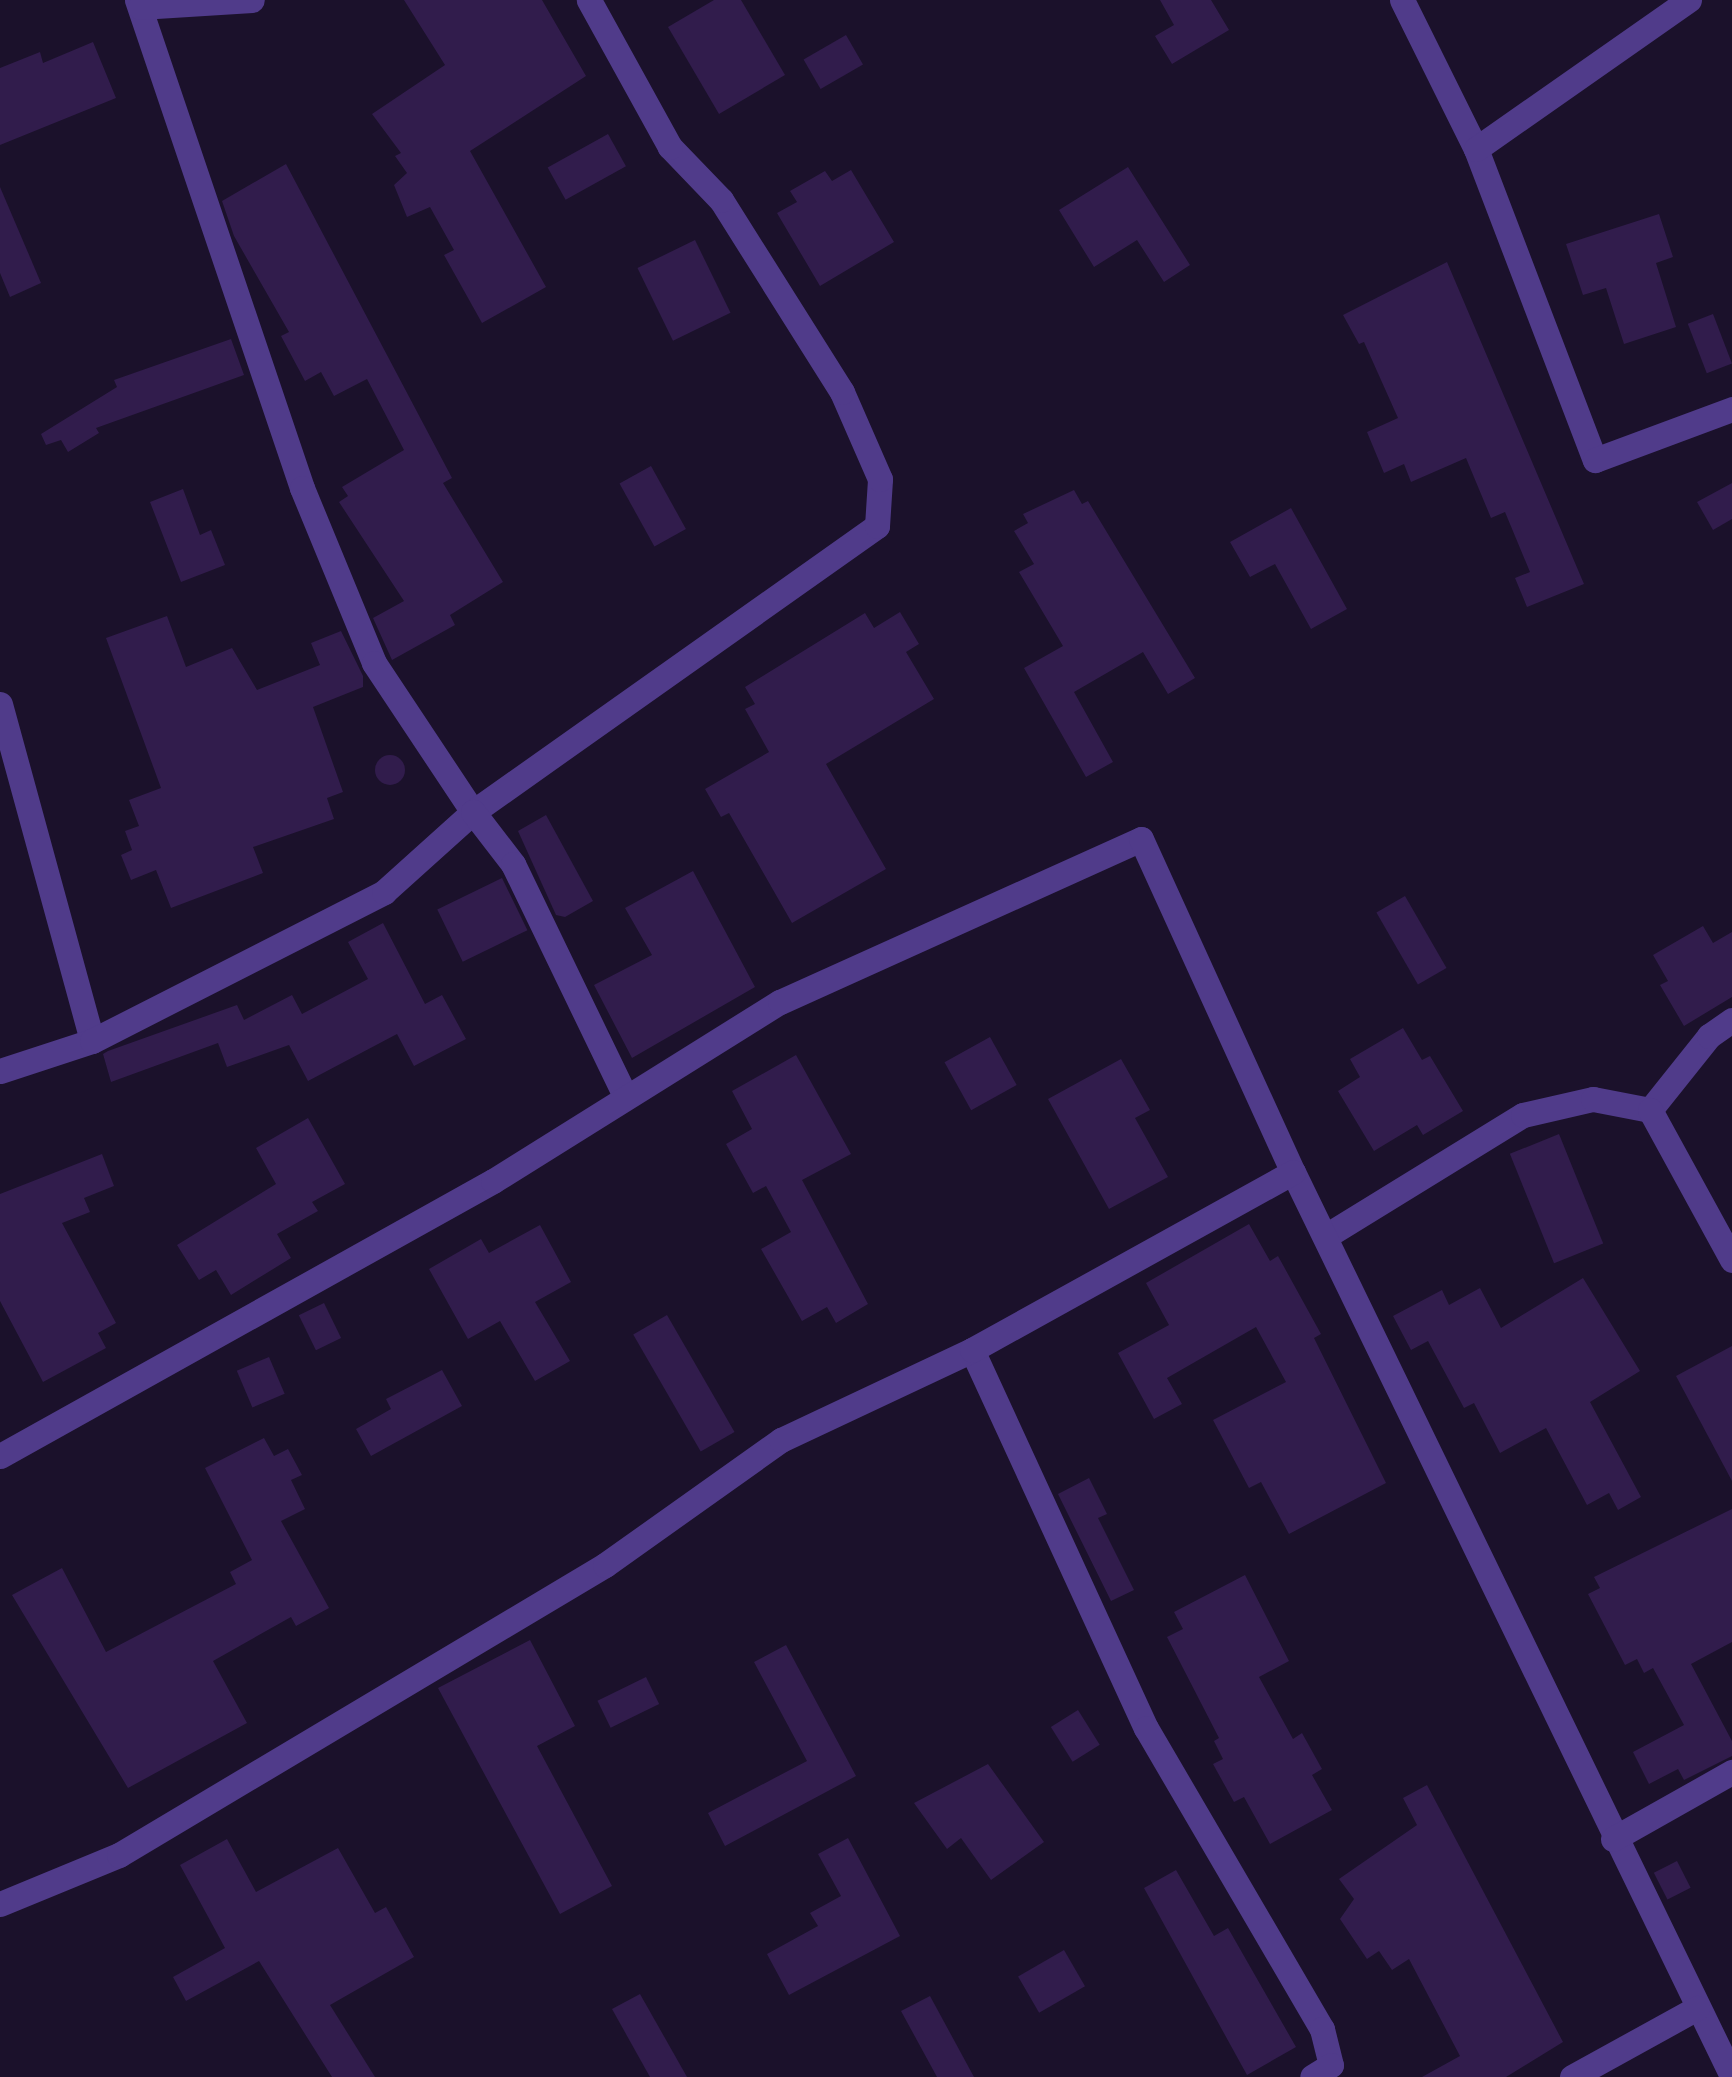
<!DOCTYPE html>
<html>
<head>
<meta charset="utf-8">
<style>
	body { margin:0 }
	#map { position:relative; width:1732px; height:2077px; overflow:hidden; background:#1b112b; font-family:"Source Sans 3",sans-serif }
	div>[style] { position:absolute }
	.building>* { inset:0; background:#311c4c; transform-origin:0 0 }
	.round { border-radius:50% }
	.minor>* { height:25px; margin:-12.5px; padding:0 12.5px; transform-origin:12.5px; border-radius:12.5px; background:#503b8a }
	span { translate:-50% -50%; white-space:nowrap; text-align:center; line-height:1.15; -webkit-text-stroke:9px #1b112b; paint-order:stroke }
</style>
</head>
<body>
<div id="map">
	<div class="building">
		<i style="clip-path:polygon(404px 0,542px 0,586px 76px,470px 151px,546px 287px,482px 323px,444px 255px,454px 250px,430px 207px,407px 217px,394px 185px,407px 173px,395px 156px,401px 153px,372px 114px,445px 65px)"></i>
		<i style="clip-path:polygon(714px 0,741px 0,785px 75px,719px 114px,668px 27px)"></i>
		<i style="clip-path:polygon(1160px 0,1211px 0,1229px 30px,1172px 64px,1155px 36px,1174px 25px)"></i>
		<i style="left:846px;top:35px;width:34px;height:49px;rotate:60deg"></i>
		<i style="clip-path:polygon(93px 42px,116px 98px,0 145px,0 68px,40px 52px,43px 63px)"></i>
		<i style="left:608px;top:134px;width:37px;height:69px;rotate:61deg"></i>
		<i style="clip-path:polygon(286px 164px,452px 478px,443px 483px,503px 582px,450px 615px,455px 625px,392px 660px,373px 618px,404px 601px,339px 502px,348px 496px,342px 487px,404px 450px,367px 379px,334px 396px,321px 372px,305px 381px,281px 336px,289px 332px,234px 236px,222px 201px)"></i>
		<i style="clip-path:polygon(1128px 167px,1190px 265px,1164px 282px,1137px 240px,1094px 267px,1059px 210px)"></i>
		<i style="clip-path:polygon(851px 170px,894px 242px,820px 286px,777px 213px,797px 202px,790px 191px,825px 171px,832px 181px)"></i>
		<i style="clip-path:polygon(0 187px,41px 283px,10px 297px,0 273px)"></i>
		<i style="clip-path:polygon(1659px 214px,1673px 257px,1656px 263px,1676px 327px,1624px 344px,1606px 288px,1583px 295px,1566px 244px)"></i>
		<i style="left:695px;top:240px;width:81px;height:64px;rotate:64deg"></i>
		<i style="clip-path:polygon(1447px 262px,1584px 584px,1527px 607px,1515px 578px,1530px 572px,1505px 512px,1491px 518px,1466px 458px,1411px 482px,1404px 464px,1384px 473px,1367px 432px,1398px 418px,1364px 342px,1359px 344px,1343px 315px)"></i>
		<i style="left:1713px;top:314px;width:53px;height:27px;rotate:69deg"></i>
		<i style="clip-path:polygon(231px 339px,244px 375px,96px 428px,99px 433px,68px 452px,61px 440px,46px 445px,41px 434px,117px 387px,114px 380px)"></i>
		<i style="left:651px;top:466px;width:72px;height:36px;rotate:61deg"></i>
		<i style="clip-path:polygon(1732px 483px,1732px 519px,1713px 530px,1697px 502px)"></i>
		<i style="clip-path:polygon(183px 489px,200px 535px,211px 530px,225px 565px,181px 582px,150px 502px)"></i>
		<i style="clip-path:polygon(1074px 490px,1082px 504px,1088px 501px,1195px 678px,1168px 694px,1143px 652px,1074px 692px,1113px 762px,1086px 777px,1024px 668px,1063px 646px,1019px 572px,1034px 564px,1014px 531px,1028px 523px,1023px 514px)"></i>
		<i style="clip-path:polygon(1291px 508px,1347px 609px,1311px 629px,1275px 564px,1250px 577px,1230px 542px)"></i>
		<i style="clip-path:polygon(900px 612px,919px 644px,906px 652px,934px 699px,826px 764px,886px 869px,792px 923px,729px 813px,721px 817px,705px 789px,769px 752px,745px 709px,755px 704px,745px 687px,865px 613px,874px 628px)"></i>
		<i style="clip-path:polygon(167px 616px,186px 667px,232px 648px,257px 690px,320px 665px,311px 643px,341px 631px,363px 676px,363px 687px,313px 707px,343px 792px,327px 798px,334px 819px,253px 847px,263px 873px,171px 908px,156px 870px,131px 880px,121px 855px,132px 850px,125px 831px,139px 826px,129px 800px,161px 788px,106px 638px)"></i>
		<i class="round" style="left:375px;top:755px;width:30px;height:30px"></i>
		<i style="clip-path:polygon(546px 815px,593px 901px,565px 917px,556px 915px,518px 831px)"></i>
		<i style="clip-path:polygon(693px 871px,755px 987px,632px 1058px,594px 985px,652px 955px,625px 908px)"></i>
		<i style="left:502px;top:878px;width:58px;height:72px;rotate:64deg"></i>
		<i style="left:1405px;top:896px;width:83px;height:33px;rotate:60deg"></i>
		<i style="clip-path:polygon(383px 923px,425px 1004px,442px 995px,466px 1039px,414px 1066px,397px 1034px,308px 1081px,289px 1045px,227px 1067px,218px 1043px,111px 1082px,103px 1054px,108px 1051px,237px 1005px,244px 1020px,292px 995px,302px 1014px,368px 979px,348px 942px)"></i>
		<i style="clip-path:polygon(1703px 926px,1713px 943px,1732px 932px,1732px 997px,1684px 1026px,1660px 985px,1668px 981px,1653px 955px)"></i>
		<i style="clip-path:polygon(1403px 1028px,1422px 1060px,1430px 1056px,1463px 1111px,1423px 1135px,1417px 1125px,1374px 1151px,1338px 1091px,1360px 1077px,1350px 1059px)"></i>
		<i style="left:990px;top:1037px;width:55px;height:52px;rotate:61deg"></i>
		<i style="clip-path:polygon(796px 1055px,851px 1154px,802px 1180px,868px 1304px,836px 1323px,827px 1307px,802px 1321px,761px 1249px,791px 1232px,766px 1186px,753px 1193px,726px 1144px,752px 1129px,732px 1091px)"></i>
		<i style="clip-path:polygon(1121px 1059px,1150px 1110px,1135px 1118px,1168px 1177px,1109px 1209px,1048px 1099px)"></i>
		<i style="clip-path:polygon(308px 1118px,345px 1184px,312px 1202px,318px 1211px,277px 1234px,291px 1258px,231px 1295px,216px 1270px,199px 1280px,177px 1245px,276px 1184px,256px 1148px)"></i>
		<i style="left:1559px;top:1134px;width:118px;height:53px;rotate:68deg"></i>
		<i style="clip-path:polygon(102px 1154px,114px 1186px,84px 1198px,90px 1212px,62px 1223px,116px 1323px,98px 1333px,106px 1348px,43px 1382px,0 1301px,0 1194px)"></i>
		<i style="clip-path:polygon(1249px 1224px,1270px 1261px,1278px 1256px,1321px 1334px,1314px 1338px,1386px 1483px,1289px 1534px,1261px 1482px,1249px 1488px,1213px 1420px,1286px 1382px,1256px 1327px,1167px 1378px,1182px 1404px,1154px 1419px,1118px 1353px,1169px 1325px,1146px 1283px)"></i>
		<i style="clip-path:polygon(540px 1225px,571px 1282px,535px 1302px,570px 1361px,535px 1381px,500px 1321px,468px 1339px,429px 1269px,481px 1239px,489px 1253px)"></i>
		<i style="clip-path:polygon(1583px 1278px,1640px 1371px,1590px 1402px,1641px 1497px,1618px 1510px,1609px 1493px,1587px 1505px,1546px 1428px,1500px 1453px,1474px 1403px,1464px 1408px,1428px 1341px,1411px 1350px,1393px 1316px,1442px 1290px,1449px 1305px,1480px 1288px,1501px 1328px)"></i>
		<i style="left:324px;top:1303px;width:39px;height:28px;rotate:64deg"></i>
		<i style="left:667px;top:1315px;width:135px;height:39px;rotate:60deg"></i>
		<i style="clip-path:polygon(1732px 1346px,1732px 1481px,1676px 1376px)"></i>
		<i style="left:269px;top:1357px;width:40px;height:35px;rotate:67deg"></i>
		<i style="clip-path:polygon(442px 1370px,462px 1406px,371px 1456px,356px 1429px,391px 1409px,386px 1399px)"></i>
		<i style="clip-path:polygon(264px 1438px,274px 1456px,288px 1449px,302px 1475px,291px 1480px,305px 1509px,281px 1521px,329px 1608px,296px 1626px,291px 1617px,213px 1661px,247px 1723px,128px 1788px,12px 1595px,62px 1568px,106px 1652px,236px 1584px,230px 1572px,252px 1560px,205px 1468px)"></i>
		<i style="clip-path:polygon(1089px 1478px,1107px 1514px,1098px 1518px,1134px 1590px,1111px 1601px,1058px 1494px)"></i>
		<i style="clip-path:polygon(1732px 1509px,1732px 1642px,1691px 1664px,1732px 1741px,1732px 1756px,1684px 1780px,1678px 1769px,1649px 1784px,1633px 1752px,1684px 1725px,1653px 1668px,1644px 1673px,1637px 1659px,1625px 1665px,1588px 1594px,1600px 1588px,1594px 1577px)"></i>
		<i style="clip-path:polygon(1245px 1575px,1289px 1661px,1259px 1677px,1293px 1739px,1302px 1733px,1322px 1769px,1312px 1775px,1332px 1810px,1270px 1844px,1244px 1797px,1234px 1802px,1213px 1764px,1223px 1759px,1214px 1741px,1219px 1738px,1167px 1637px,1183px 1629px,1174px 1612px)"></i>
		<i style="clip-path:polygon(530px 1640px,575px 1726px,537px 1746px,612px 1886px,560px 1914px,438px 1688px)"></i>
		<i style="clip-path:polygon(786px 1645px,856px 1776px,725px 1846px,708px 1813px,807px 1761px,754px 1662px)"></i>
		<i style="left:646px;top:1677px;width:30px;height:54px;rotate:64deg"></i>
		<i style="left:1078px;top:1710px;width:41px;height:32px;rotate:58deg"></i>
		<i style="clip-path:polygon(988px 1764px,1044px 1842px,991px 1880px,961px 1838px,947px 1849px,914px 1803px)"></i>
		<i style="clip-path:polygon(1427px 1785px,1563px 2042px,1506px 2077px,1422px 2077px,1460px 2056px,1409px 1959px,1392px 1970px,1379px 1951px,1367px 1959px,1340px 1919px,1354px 1899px,1339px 1879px,1417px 1825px,1403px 1798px)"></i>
		<i style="clip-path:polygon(848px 1838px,900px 1936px,789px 1995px,767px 1954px,818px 1926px,810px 1913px,841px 1896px,818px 1854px)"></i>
		<i style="clip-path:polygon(227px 1839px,256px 1892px,338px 1848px,375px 1913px,386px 1907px,414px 1957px,330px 2005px,375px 2077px,332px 2077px,259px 1961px,186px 2001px,173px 1977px,225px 1948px,180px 1865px)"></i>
		<i style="left:1677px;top:1861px;width:30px;height:26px;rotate:63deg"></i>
		<i style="clip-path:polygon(1176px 1870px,1214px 1936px,1228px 1928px,1296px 2047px,1247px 2075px,1144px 1888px)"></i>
		<i style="left:1064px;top:1950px;width:42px;height:53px;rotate:60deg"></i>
		<i style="clip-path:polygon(640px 1994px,687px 2077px,650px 2077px,612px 2009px)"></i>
		<i style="clip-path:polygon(930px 1996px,974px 2077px,937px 2077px,901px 2011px)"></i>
	</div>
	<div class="minor">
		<i style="left:137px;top:0;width:515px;rotate:71.32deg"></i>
		<i style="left:302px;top:488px;width:189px;rotate:67.6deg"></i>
		<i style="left:374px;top:663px;width:179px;rotate:56.4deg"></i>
		<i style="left:473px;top:812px;width:495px;rotate:-35.3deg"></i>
		<i style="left:877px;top:526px;width:47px;rotate:-86.3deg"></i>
		<i style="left:880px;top:479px;width:95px;rotate:-113.6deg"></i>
		<i style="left:842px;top:392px;width:227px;rotate:-122.2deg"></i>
		<i style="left:721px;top:200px;width:74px;rotate:-133.9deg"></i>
		<i style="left:670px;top:147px;width:168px;rotate:-118.9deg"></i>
		<i style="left:1402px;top:0;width:166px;rotate:63.6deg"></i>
		<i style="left:1476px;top:149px;width:333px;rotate:69.1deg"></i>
		<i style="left:1595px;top:460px;width:146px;rotate:-20.4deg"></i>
		<i style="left:140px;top:7px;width:112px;rotate:-3.6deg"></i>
		<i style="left:1476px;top:149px;width:260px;rotate:-35deg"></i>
		<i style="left:0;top:704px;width:349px;rotate:74.7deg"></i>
		<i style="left:0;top:1071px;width:97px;rotate:-18.1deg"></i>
		<i style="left:92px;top:1041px;width:328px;rotate:-27deg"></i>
		<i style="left:384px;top:892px;width:120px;rotate:-42deg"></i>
		<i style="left:473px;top:812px;width:66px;rotate:52.4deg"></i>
		<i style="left:513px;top:864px;width:258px;rotate:64.2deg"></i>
		<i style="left:1650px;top:1110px;width:95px;rotate:-51.4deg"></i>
		<i style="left:1709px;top:1036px;width:28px;rotate:-35deg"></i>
		<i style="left:1326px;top:1236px;width:231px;rotate:-31.6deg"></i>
		<i style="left:1523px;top:1115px;width:72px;rotate:-12.9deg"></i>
		<i style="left:1593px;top:1099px;width:58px;rotate:10.9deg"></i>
		<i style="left:1650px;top:1110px;width:171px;rotate:61.3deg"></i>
		<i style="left:972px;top:1350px;width:416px;rotate:65.3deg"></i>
		<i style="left:1146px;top:1728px;width:349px;rotate:59.7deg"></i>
		<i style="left:1322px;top:2029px;width:37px;rotate:76deg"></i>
		<i style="left:1331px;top:2065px;width:22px;rotate:148deg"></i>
		<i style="left:0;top:1456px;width:565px;rotate:-29.15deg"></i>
		<i style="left:493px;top:1181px;width:338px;rotate:-32deg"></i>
		<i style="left:780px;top:1002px;width:396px;rotate:-24.3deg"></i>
		<i style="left:1141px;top:839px;width:366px;rotate:65.5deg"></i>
		<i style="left:1293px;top:1172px;width:1005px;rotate:64.1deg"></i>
		<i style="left:1613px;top:1839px;width:137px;rotate:-29.4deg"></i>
		<i style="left:0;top:1904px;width:129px;rotate:-22.4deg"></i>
		<i style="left:119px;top:1855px;width:566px;rotate:-30.82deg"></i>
		<i style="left:605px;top:1565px;width:216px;rotate:-35.4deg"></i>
		<i style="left:781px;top:1440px;width:211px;rotate:-25.2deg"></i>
		<i style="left:972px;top:1350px;width:367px;rotate:-29deg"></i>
		<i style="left:1572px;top:2077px;width:143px;rotate:-28.9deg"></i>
	</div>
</div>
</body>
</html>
